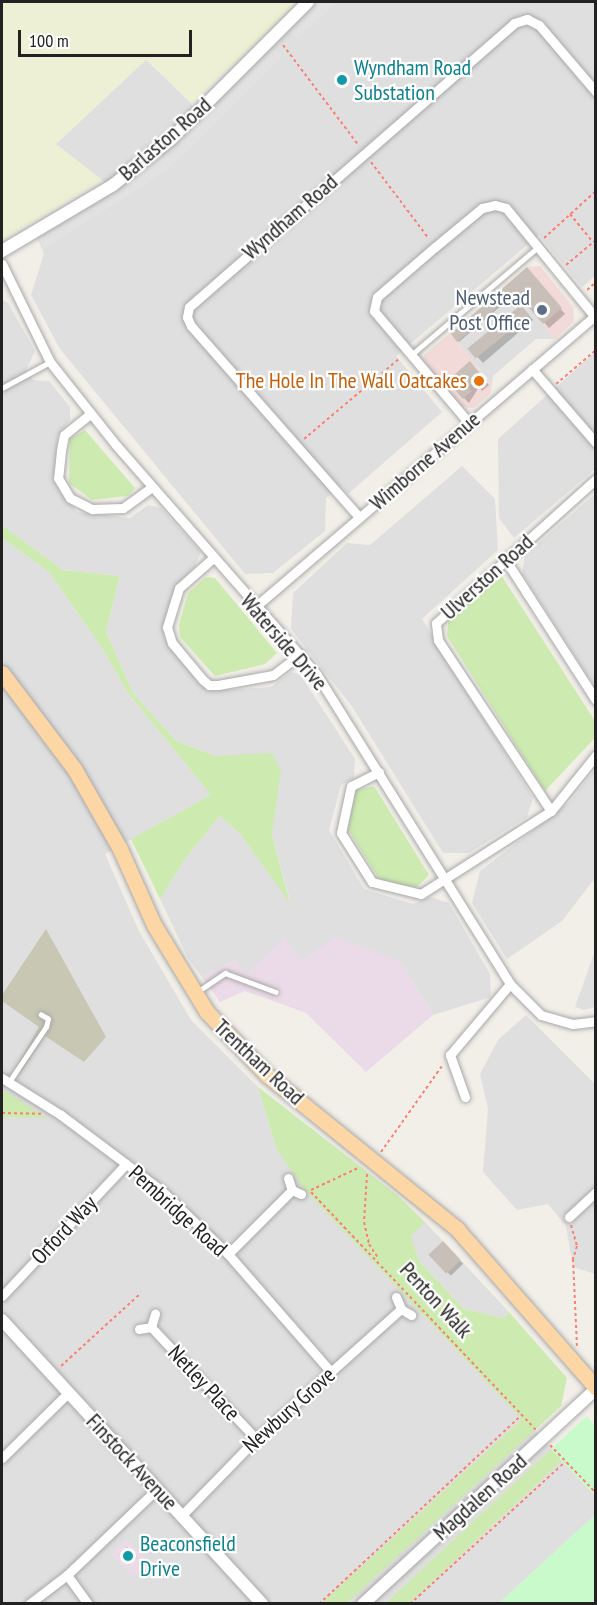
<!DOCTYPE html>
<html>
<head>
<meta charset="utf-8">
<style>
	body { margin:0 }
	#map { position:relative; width:597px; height:1605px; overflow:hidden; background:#f2efe9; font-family:"PT Sans Narrow",sans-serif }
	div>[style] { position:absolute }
	.residential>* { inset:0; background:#e0dfdf }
	.commercial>* { inset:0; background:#f2dad9 }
	.industrial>* { inset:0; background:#ebdbe8; transform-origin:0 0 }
	.construction>* { inset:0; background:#c7c7b4 }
	.farmland>* { inset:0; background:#eef0d5 }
	.grass>* { inset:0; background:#cdebb0; transform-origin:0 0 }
	.park>* { inset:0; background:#c8facc }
	.parking>* { inset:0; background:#e2e2e2 }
	.shadow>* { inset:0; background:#0003; transform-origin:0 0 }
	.building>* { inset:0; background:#c7bfb8; transform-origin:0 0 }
	.path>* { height:2px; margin-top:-1px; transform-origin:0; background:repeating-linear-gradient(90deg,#fa8072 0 3px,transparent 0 6px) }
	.roads { filter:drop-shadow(0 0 2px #a9a9a9) drop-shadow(0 0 2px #a9a9a9) }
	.service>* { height:4.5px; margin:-2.25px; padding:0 2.25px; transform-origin:2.25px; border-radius:2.25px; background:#fff }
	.minor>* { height:9px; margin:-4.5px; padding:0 4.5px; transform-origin:4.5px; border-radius:4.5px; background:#fff }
	.tertiary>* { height:12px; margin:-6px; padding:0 6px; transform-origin:6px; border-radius:6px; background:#fff }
	.primary>* { height:15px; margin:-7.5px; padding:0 7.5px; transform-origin:7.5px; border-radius:7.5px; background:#fcd6a4 }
	.dots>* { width:16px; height:16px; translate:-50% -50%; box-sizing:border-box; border:3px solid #fff; border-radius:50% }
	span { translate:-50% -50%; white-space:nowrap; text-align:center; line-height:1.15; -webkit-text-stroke:4.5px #fff; paint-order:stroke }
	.culture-label { font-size:22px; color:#0d838f }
	.left { translate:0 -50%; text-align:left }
	.street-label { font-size:22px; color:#222 }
	.service-label { font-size:22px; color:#4e5e75 }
	.right { translate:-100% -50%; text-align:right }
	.food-label { font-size:22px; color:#c56008 }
	.frame { position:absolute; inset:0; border:3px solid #222; pointer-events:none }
	.scale { position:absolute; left:18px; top:30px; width:174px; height:27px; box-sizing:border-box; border:3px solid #222; border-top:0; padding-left:8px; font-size:18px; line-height:21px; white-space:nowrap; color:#222; -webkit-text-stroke:4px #fff; paint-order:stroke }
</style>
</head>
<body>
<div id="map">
	<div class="residential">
		<i style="clip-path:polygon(318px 2px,595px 2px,595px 276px,582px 287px,539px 235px,396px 356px,442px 412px,348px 494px,341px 485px,326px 498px,325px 531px,273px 573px,245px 574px,60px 349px,31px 295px,44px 254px,37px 237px,116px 191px,56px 144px,146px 59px,204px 116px)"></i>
		<i style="clip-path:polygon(508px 283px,555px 339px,536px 339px,493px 376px,492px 384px,450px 333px)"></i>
		<i style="clip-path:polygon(2px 300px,8px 303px,35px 351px,26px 370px,33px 380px,49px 381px,70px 407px,70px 420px,57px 437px,56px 483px,77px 512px,130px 518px,148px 505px,161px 508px,201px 552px,195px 566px,174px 590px,165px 639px,213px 691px,271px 687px,291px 672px,300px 674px,355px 759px,354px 778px,341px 785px,329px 830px,364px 889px,413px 904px,430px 897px,449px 903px,490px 974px,491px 997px,433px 1015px,401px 962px,302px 961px,246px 976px,235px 960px,202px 977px,188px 958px,160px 899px,186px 858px,220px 816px,240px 834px,290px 901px,272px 835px,273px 819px,241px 757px,216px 756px,176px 741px,133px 693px,106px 632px,120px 576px,63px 570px,2px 525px)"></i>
		<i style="clip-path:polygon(595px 352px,595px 469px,514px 538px,499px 518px,498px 439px)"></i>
		<i style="clip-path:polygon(462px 466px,495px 499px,498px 550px,422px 619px,533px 798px,527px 817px,469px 853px,443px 853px,351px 705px,291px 629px,293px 593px,347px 543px,370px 545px)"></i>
		<i style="clip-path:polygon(595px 494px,595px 687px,522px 573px,525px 555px)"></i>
		<i style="clip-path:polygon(2px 538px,49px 572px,102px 648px,128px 693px,211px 795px,105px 854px,139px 931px,191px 1020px,258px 1087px,276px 1148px,595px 1496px,595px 1515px,499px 1603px,2px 1603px)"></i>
		<i style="clip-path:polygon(595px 769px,595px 878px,562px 921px,507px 959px,472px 903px,480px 871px,570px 802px)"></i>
		<i style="clip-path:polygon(595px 951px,595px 1007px,584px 1010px,575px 1007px)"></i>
		<i style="clip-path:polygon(526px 1015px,595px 1084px,595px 1274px,573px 1267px,566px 1226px,548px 1204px,517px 1210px,483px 1172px,488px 1109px,480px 1074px,498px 1040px)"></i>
		<i style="clip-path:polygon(425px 1222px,509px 1312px,503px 1318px,464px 1309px,419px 1261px,410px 1235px)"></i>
	</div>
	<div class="commercial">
		<i style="clip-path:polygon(540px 266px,573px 307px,574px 321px,555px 339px,508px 283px,527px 267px)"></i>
		<i style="clip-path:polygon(450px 333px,492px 384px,491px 393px,474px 408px,460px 407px,422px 364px,424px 355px)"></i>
	</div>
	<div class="industrial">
		<i style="clip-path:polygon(336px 937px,401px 962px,433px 1015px,366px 1072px,306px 1013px,245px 991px,220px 1002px,202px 977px,235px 960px,246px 975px,284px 938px,302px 961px)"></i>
		<i style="left:127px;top:1539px;width:32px;height:22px;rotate:46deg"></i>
	</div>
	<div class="construction">
		<i style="clip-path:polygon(46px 929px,106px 1037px,84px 1062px,45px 1036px,20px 1074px,14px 1071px,39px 1027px,2px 1001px,2px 995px)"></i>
	</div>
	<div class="farmland">
		<i style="clip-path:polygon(2px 2px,299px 2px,192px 103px,146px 60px,56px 144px,102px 180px,2px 241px)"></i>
	</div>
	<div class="grass">
		<i style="clip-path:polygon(85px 430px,135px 488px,128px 496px,92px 500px,69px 483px,70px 439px)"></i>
		<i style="clip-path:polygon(2px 525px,63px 570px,120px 576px,106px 632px,133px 693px,176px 741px,216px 756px,272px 753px,281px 771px,272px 835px,290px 903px,240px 834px,220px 816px,186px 858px,160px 899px,131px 839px,211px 795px,128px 693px,102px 648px,49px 572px,2px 538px)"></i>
		<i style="clip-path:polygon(501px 575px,595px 721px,594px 739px,545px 791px,447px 636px,448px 620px)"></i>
		<i style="clip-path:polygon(206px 577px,215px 578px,277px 653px,265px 664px,215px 676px,180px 637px,179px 625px,188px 593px)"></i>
		<i style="clip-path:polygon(374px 786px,429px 875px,417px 887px,388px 884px,378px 877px,347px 828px,353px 791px)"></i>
		<i style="clip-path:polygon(258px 1087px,397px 1195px,425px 1222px,411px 1236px,419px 1261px,464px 1309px,503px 1318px,509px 1312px,567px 1378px,561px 1406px,347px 1603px,322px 1603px,522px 1419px,303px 1188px,276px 1148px)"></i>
		<i style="clip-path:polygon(2px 1089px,47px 1118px,2px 1117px)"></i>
		<i style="left:551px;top:1449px;width:16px;height:228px;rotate:47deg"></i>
	</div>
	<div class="park">
		<i style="clip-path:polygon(587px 1416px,595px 1426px,595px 1496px,551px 1449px)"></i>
		<i style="clip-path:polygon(595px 1515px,595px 1603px,499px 1603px)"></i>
	</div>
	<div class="parking">
		<i style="clip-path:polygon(318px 2px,337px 2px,296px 39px,288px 31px)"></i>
		<i style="clip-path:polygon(273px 47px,282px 56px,167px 170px,44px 249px,37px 237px,117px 191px,157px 161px)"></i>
	</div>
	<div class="shadow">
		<i style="clip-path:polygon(343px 77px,347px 81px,342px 85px,338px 81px)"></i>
		<i style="clip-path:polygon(532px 274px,565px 314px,549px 328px,517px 292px,459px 342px,453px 334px)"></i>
		<i style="clip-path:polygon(526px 312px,533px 320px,483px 363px,471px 350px)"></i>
		<i style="clip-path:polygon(474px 368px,489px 385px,482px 391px,479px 387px,469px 403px,464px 398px)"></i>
		<i style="left:443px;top:1243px;width:29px;height:17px;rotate:46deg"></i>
	</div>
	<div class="building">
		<i style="clip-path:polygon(527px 267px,562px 308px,543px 324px,515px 292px,457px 342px,451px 334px)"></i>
		<i style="left:521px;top:305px;width:13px;height:69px;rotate:51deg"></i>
		<i style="clip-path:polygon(470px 361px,485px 380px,476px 387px,473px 383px,468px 387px,472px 391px,463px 399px,447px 381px)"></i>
		<i style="left:443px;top:1241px;width:26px;height:20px;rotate:47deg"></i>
		<i style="left:127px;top:1547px;width:14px;height:11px;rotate:45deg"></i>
	</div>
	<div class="path">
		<i style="left:283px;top:45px;width:126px;rotate:53deg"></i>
		<i style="left:371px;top:162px;width:96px;rotate:53deg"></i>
		<i style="left:570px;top:214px;width:36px;rotate:51deg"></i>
		<i style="left:544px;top:238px;width:70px;rotate:-42.1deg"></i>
		<i style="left:566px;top:265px;width:39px;rotate:-40deg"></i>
		<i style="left:587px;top:290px;width:12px;rotate:-42deg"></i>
		<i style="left:556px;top:384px;width:52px;rotate:-40.4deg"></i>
		<i style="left:304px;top:439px;width:126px;rotate:-40.2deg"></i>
		<i style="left:2px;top:1113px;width:39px;rotate:1deg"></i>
		<i style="left:381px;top:1152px;width:105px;rotate:-54.7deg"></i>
		<i style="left:367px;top:1174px;width:48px;rotate:93.6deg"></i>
		<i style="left:364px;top:1222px;width:23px;rotate:77deg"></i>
		<i style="left:369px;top:1244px;width:17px;rotate:57deg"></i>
		<i style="left:311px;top:1190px;width:54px;rotate:-25.1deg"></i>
		<i style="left:311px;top:1192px;width:328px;rotate:46.6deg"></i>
		<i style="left:571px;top:1225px;width:22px;rotate:74deg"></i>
		<i style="left:577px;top:1246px;width:14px;rotate:107deg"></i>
		<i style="left:573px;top:1259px;width:87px;rotate:87.4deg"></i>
		<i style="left:61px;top:1366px;width:108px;rotate:-42.4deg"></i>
		<i style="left:550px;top:1445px;width:66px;rotate:46.2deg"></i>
		<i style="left:319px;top:1604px;width:277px;rotate:-43deg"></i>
		<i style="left:410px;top:1604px;width:210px;rotate:-42.5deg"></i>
	</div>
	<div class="roads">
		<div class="service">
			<i style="left:410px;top:356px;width:167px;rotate:-40.4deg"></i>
			<i style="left:2px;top:388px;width:55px;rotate:-28.4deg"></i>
			<i style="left:197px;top:992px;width:34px;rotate:-34deg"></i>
			<i style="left:225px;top:973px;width:54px;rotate:20.4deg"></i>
			<i style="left:9px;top:1082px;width:66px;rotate:-56.1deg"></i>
			<i style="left:46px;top:1027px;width:8px;rotate:-76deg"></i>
			<i style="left:48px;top:1019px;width:8px;rotate:-150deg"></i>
		</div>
		<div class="minor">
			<i style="left:2px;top:264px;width:109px;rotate:63.9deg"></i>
			<i style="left:50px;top:362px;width:106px;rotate:51.5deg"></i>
			<i style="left:116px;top:445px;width:305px;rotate:48.8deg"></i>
			<i style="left:317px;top:675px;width:364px;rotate:58deg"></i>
			<i style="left:510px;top:984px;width:44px;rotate:45deg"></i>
			<i style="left:541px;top:1015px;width:33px;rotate:16deg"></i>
			<i style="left:573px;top:1024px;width:23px;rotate:-7deg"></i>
			<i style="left:532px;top:369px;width:98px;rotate:49.1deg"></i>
			<i style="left:90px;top:414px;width:33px;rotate:141deg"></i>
			<i style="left:64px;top:435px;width:16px;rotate:101deg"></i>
			<i style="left:61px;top:451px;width:27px;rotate:96deg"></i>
			<i style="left:58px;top:478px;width:23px;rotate:59deg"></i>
			<i style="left:70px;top:498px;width:25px;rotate:27deg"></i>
			<i style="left:92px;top:509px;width:31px;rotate:-2deg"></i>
			<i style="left:123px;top:508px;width:36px;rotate:-36deg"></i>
			<i style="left:469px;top:423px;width:147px;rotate:-130.3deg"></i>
			<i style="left:374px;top:311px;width:14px;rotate:-78deg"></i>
			<i style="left:377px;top:297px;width:77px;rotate:-40.8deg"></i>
			<i style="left:435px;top:247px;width:61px;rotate:-39.7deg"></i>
			<i style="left:482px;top:208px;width:13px;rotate:-13deg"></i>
			<i style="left:495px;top:205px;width:11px;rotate:15deg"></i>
			<i style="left:506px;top:208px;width:139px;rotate:50.8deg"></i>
			<i style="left:359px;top:517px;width:254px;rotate:-131.3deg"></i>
			<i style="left:191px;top:326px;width:10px;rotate:-114deg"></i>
			<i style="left:187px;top:317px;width:10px;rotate:-79deg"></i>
			<i style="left:189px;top:307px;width:432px;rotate:-41.1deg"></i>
			<i style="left:514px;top:23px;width:14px;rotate:-17deg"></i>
			<i style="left:527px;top:19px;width:13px;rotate:27deg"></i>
			<i style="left:539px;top:25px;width:88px;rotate:49.6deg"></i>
			<i style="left:213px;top:558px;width:45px;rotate:138.6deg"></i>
			<i style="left:179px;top:588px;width:41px;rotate:107.1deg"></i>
			<i style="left:167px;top:627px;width:17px;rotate:73deg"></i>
			<i style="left:172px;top:643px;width:48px;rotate:50deg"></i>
			<i style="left:203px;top:680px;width:8px;rotate:40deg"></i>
			<i style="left:209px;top:685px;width:9px"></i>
			<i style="left:218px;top:685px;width:56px;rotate:-10.3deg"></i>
			<i style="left:273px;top:675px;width:35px;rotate:-37deg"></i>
			<i style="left:505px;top:559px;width:168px;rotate:57.2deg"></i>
			<i style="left:255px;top:607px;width:449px;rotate:-40.6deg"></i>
			<i style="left:379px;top:772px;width:31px;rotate:153deg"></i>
			<i style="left:351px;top:786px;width:48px;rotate:102deg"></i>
			<i style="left:341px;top:833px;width:58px;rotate:57.7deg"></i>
			<i style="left:372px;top:882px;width:50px;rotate:13.8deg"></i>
			<i style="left:421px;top:894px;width:154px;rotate:-32.6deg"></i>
			<i style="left:551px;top:811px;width:72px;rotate:-51.2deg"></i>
			<i style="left:551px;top:811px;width:205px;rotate:-123.5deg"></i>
			<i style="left:438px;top:640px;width:17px;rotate:-97deg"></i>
			<i style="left:436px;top:623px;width:215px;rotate:-42deg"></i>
			<i style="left:2px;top:1078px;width:70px;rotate:32.1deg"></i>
			<i style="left:61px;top:1115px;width:125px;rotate:36.9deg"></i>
			<i style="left:161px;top:1190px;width:93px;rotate:43.7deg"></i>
			<i style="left:228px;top:1254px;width:157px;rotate:48.9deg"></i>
			<i style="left:465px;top:1097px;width:45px;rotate:-109.7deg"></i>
			<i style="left:450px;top:1055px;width:93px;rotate:-49.8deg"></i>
			<i style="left:288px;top:1178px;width:13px;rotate:72deg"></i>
			<i style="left:292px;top:1190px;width:10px;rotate:24deg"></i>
			<i style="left:569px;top:1217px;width:37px;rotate:-43deg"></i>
			<i style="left:228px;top:1254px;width:91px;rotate:-45deg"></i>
			<i style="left:2px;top:1296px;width:181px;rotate:-46.8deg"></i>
			<i style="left:396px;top:1297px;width:13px;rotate:67deg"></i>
			<i style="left:401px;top:1309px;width:12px;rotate:31deg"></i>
			<i style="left:151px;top:1327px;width:154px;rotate:46.8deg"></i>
			<i style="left:139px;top:1329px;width:12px;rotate:-9deg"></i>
			<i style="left:151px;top:1327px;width:14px;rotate:-73deg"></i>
			<i style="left:2px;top:1458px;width:93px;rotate:-44.6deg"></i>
			<i style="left:182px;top:1515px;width:106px;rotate:-45.8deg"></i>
			<i style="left:256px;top:1439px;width:195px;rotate:-41.9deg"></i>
			<i style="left:67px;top:1575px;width:36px;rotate:54deg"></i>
			<i style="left:29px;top:1604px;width:48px;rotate:-37.3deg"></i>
			<i style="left:67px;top:1575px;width:124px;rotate:-43.7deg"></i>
		</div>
		<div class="tertiary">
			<i style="left:2px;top:251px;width:129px;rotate:-30.7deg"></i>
			<i style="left:113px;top:185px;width:73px;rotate:-38.3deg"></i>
			<i style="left:170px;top:140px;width:195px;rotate:-45deg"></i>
			<i style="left:2px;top:1320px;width:385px;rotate:47.5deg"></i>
			<i style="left:363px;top:1604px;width:317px;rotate:-42.7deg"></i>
		</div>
		<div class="primary">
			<i style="left:2px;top:673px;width:121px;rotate:53deg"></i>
			<i style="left:75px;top:770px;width:91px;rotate:60.3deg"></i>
			<i style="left:120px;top:849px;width:83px;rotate:65.9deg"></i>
			<i style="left:154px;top:925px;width:102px;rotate:58.7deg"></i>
			<i style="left:207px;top:1012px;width:87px;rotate:46.4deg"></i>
			<i style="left:267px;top:1075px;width:245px;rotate:39deg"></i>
			<i style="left:457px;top:1229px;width:211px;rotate:48.8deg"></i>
		</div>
	</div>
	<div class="dots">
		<i style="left:342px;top:80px;background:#0f9aa8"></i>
		<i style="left:542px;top:310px;background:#5c6f8a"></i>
		<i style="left:479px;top:381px;background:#e8710a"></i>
		<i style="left:128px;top:1556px;background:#0f9aa8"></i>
	</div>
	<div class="culture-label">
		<span class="left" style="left:354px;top:80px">Wyndham Road<br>Substation</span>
		<span class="left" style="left:140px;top:1556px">Beaconsfield<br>Drive</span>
	</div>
	<div class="street-label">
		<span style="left:165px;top:139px;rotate:-41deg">Barlaston Road</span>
		<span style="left:290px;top:217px;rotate:-41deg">Wyndham Road</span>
		<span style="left:425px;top:461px;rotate:-41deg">Wimborne Avenue</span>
		<span style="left:487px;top:577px;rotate:-42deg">Ulverston Road</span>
		<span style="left:284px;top:642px;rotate:49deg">Waterside Drive</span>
		<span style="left:259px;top:1062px;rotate:43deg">Trentham Road</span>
		<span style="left:178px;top:1211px;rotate:42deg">Pembridge Road</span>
		<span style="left:64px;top:1230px;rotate:-47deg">Orford Way</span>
		<span style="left:436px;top:1300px;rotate:47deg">Penton Walk</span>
		<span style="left:204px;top:1383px;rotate:47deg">Netley Place</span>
		<span style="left:289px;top:1410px;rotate:-42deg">Newbury Grove</span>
		<span style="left:132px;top:1462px;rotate:47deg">Finstock Avenue</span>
		<span style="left:480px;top:1497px;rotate:-42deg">Magdalen Road</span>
	</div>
	<div class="service-label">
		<span class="right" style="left:530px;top:310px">Newstead<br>Post Office</span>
	</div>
	<div class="food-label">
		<span class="right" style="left:467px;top:381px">The Hole In The Wall Oatcakes</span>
	</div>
	<div class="frame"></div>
	<div class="scale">100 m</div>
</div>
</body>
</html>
